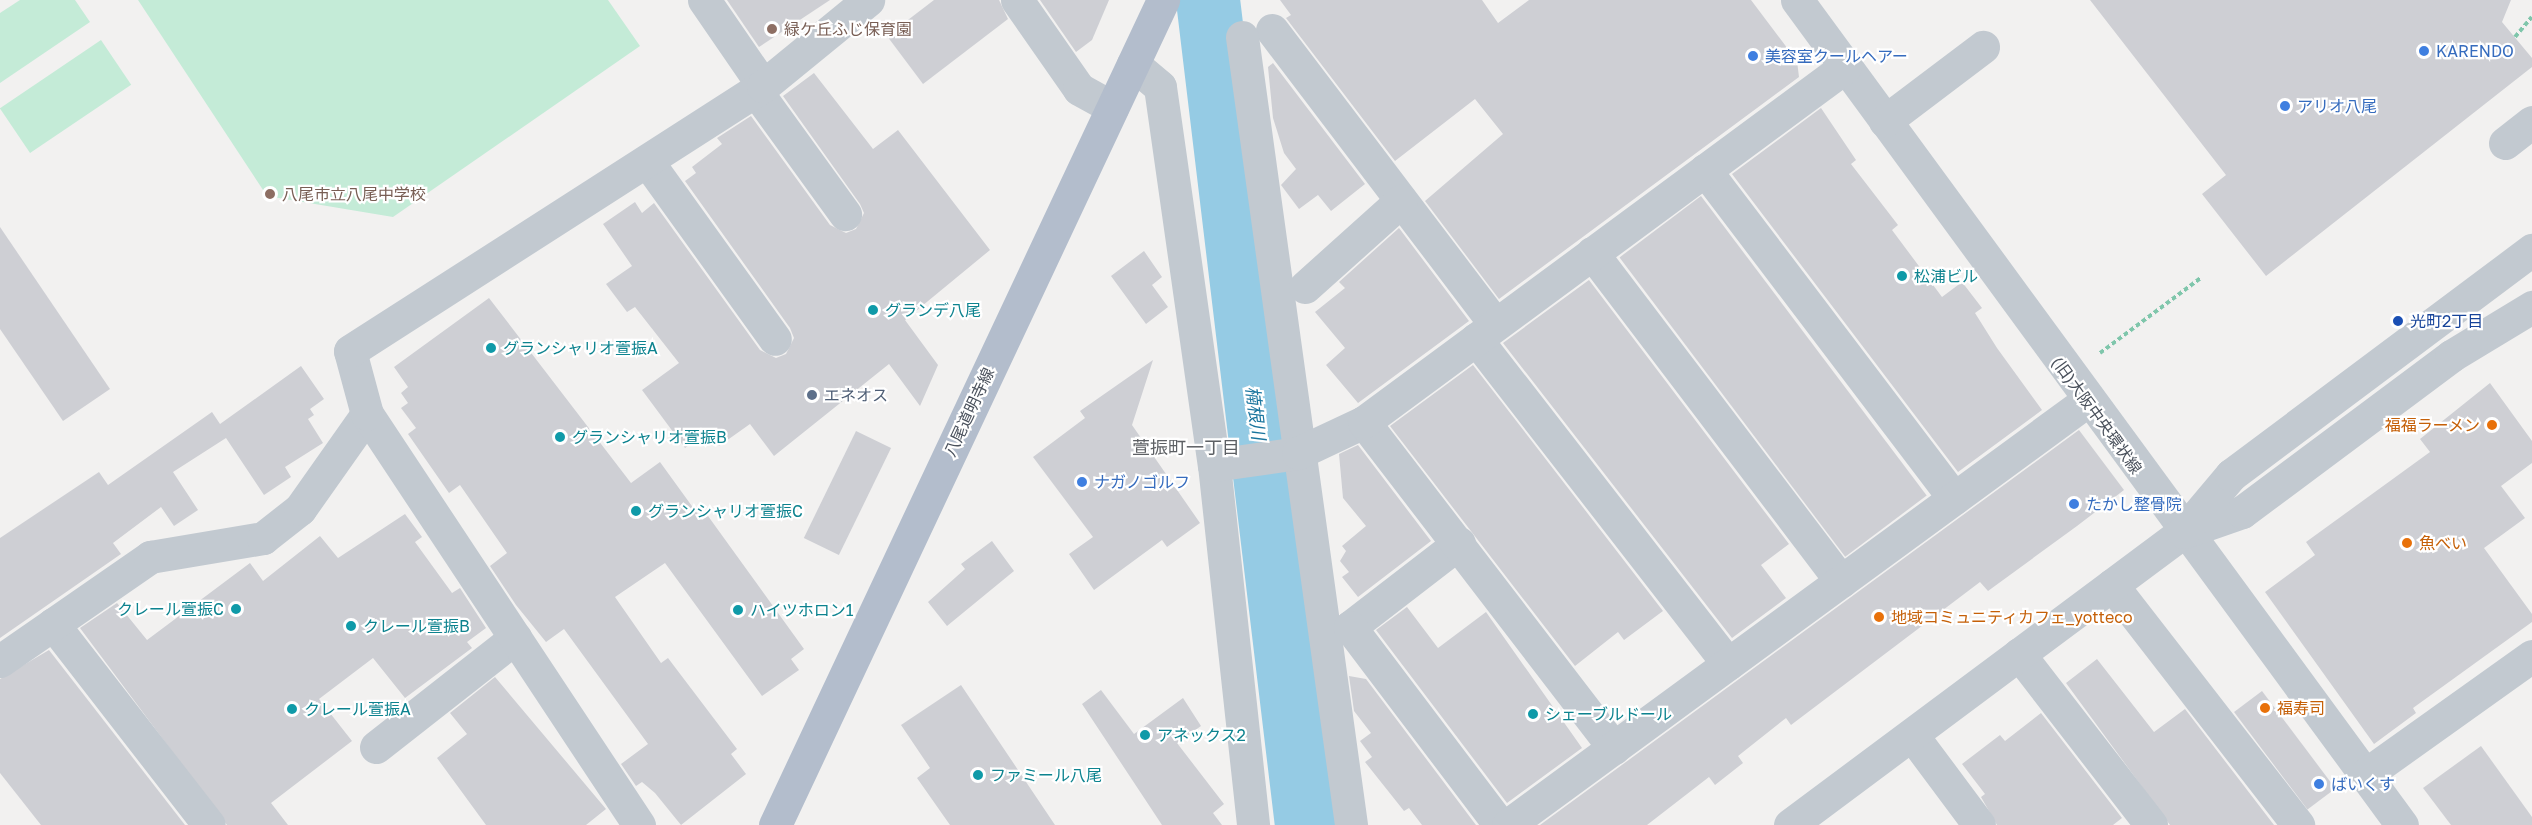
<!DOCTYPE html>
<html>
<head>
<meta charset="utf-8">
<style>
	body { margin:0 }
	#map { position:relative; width:2532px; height:825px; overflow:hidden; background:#f2f1f0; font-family:"Golos Text","Noto Sans JP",sans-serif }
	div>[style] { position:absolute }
	.green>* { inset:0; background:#c4ebd7; transform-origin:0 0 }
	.river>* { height:64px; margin:-32px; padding:0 32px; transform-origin:32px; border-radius:32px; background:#95cbe4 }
	.building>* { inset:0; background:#cecfd4; transform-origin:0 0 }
	.path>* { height:4px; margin-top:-2px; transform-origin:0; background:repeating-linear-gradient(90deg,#7fc6ab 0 4.5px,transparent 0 7.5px) }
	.minor>* { height:33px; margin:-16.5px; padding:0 16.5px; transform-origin:16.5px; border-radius:16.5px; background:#c2c9d0 }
	.major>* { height:33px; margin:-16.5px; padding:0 16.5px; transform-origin:16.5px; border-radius:16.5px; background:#b3bdcc }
	.dots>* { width:16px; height:16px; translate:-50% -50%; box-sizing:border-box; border:3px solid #fff; border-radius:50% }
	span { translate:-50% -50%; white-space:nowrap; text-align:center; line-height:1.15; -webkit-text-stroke:4.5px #fff; paint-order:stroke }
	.education-label { font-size:16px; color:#785e54 }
	.left { translate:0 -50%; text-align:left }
	.shop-label { font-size:16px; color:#366cbe }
	.culture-label { font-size:16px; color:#0d838f }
	.right { translate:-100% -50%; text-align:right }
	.transit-label { font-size:16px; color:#164399 }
	.service-label { font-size:16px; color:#4e5e75 }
	.street-label { font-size:16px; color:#4a515c }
	.food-label { font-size:16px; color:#c56008 }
	.water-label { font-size:18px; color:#1a759e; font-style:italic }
	.neighbourhood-label { font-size:18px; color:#5d6064 }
</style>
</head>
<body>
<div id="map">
	<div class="green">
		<i style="clip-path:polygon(20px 0,75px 0,90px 22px,0 83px,0 13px)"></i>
		<i style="clip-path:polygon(138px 0,608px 0,640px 46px,393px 217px,267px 196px)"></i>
		<i style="left:101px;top:40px;width:54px;height:122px;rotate:56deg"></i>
	</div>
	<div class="river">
		<i style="left:1208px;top:0;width:831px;rotate:83.16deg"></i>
	</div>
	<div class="building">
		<i style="clip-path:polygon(727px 0,830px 0,759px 47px)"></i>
		<i style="clip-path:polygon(934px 0,999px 0,1008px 19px,923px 84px,887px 36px)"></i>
		<i style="clip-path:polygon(1040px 0,1109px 0,1092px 40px,1076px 52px)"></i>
		<i style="clip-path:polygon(1280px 0,1482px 0,1498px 23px,1529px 0,1751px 0,1797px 61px,1799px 77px,1499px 299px,1425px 201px,1503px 134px,1475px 99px,1395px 161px,1286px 18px,1291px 15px)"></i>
		<i style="clip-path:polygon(2090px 0,2511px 0,2502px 22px,2532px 58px,2532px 67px,2266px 276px,2202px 194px,2226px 175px)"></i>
		<i style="clip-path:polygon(1273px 63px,1365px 184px,1331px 211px,1318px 195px,1299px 209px,1281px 185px,1296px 169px,1284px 153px,1273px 118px,1268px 67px)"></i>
		<i style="clip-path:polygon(814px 73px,873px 149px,898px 130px,990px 250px,905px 320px,938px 365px,920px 406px,889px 364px,774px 456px,750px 424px,719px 446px,708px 431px,685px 448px,642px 390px,679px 363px,635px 307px,627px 312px,606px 284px,632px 266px,603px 224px,635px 202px,642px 213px,654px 203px,760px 350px,776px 358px,786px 354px,794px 338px,790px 328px,685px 181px,696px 173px,692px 167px,722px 144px,717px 138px,751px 116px,830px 225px,846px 233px,856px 229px,864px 213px,860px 204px,783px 96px)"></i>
		<i style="clip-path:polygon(1821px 108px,1856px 160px,1851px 164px,1898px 225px,1892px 230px,1942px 297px,1962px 282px,1982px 308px,1975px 313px,1997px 348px,2042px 410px,1958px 472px,1732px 174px)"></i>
		<i style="left:1701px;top:196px;width:375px;height:102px;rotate:53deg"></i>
		<i style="clip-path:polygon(0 227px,110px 389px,63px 421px,0 329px)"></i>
		<i style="clip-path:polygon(1399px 228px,1469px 321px,1358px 403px,1326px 365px,1345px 348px,1315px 312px,1345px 288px,1339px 282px)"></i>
		<i style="clip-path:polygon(1144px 251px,1162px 277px,1152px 285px,1168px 307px,1146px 324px,1111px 276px)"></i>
		<i style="clip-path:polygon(1589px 280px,1789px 544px,1761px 565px,1786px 598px,1732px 638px,1503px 343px)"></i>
		<i style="clip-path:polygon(489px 298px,631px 483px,660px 462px,702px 520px,708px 516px,804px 649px,791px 659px,799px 670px,762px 696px,665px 563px,615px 597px,661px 663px,668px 658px,737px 749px,731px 754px,746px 774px,681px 825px,655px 793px,642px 782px,636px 786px,621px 764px,648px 744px,564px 629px,546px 642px,516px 605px,490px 566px,507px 553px,460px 485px,449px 493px,408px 434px,416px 428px,401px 408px,408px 403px,401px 393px,408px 387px,394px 367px)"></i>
		<i style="clip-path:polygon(1153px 360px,1132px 425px,1200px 523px,1167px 547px,1162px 540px,1094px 590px,1069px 554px,1093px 537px,1033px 457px,1085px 418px,1080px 411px)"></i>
		<i style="clip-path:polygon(1473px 365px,1663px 611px,1624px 640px,1618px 632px,1575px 666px,1390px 426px)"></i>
		<i style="clip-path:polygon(301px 366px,324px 399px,310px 409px,314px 415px,308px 419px,323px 443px,285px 467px,291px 477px,264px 495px,226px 438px,173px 472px,198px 510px,174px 526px,161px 507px,113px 543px,121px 554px,0 638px,0 538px,99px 472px,108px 485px,212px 412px,220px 424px)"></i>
		<i style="clip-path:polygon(2490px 383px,2532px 441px,2532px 463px,2501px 486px,2525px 518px,2484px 548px,2532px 614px,2532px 622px,2413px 708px,2416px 713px,2374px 744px,2265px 592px,2315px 555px,2306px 542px,2430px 452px,2420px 439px)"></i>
		<i style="clip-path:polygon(2079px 430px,2124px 490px,2077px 526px,1988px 591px,1980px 582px,1791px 725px,1786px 718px,1738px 756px,1743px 763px,1715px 785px,1709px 777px,1647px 825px,1540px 825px)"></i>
		<i style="left:856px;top:431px;width:39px;height:119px;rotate:26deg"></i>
		<i style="clip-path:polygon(1358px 445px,1431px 541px,1358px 597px,1342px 577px,1349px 572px,1340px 561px,1346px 551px,1342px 546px,1366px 526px,1343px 498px,1339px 454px)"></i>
		<i style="clip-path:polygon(405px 514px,422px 537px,415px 542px,452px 593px,460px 588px,486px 628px,467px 642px,472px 648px,405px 698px,373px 658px,319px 699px,352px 741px,271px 803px,288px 825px,227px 825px,80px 628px,117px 603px,147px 640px,250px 563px,263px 581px,320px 536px,338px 558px)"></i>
		<i style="clip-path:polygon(992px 541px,1014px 571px,947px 626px,928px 602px,965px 569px,961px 564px)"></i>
		<i style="clip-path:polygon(1407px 607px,1438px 648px,1486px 612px,1582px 748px,1507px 803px,1376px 630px)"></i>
		<i style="clip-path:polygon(49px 650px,185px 825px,41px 825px,0 773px,0 679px)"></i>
		<i style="clip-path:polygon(2097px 659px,2154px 732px,2185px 709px,2274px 825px,2170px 825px,2066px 683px)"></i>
		<i style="clip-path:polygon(1349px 676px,1366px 679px,1476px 825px,1422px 825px,1409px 808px,1404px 811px,1365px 762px,1372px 757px,1360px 741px,1371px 733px,1354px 711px)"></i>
		<i style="clip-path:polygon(495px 677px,606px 809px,586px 825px,486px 825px,437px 758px,467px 734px,450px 713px)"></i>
		<i style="clip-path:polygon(961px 685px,1055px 825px,950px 825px,917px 778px,930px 768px,901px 725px)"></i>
		<i style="clip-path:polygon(1101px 690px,1134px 734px,1183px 698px,1201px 726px,1177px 743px,1224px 804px,1213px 813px,1222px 825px,1162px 825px,1082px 704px)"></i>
		<i style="left:2262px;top:691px;width:122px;height:35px;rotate:53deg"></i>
		<i style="clip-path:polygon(2041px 713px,2122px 818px,2113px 825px,1997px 825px,1981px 797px,1985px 794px,1962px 764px,2000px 735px,2005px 741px)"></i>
		<i style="clip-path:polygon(2481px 746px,2532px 817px,2532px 825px,2451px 825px,2423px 788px)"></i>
	</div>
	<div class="path">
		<i style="left:2515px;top:37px;width:26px;rotate:-50deg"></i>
		<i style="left:2100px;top:353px;width:127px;rotate:-36.7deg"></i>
	</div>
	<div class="minor">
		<i style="left:704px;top:0;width:104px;rotate:55.5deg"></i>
		<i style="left:1017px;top:0;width:108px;rotate:55.1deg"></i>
		<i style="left:1079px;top:89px;width:38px;rotate:29deg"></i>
		<i style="left:1797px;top:0;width:1023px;rotate:53.75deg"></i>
		<i style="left:1272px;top:30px;width:369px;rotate:52.8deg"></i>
		<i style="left:1242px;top:37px;width:796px;rotate:82.12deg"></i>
		<i style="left:1133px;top:64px;width:35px;rotate:40deg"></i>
		<i style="left:1160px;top:87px;width:382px;rotate:81.9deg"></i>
		<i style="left:1214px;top:465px;width:362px;rotate:83.8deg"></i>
		<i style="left:756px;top:91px;width:152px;rotate:54.1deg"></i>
		<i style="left:1885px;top:121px;width:123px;rotate:-37.1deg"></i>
		<i style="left:2505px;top:143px;width:34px;rotate:-38deg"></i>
		<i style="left:647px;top:161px;width:219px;rotate:54.3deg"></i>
		<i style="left:1705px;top:170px;width:412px;rotate:52.8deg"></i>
		<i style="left:1592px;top:253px;width:412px;rotate:52.8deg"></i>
		<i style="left:1305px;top:287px;width:129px;rotate:-41.9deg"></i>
		<i style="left:1476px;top:339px;width:411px;rotate:52.2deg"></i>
		<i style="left:1214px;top:465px;width:85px;rotate:-8.1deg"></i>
		<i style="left:1298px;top:453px;width:73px;rotate:-25.2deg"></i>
		<i style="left:2185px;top:532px;width:60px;rotate:-19.3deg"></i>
		<i style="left:2242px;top:512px;width:261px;rotate:-36.7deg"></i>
		<i style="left:2451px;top:356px;width:95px;rotate:-31.2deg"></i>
		<i style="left:1459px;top:543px;width:138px;rotate:142.4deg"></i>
		<i style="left:1350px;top:627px;width:248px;rotate:52.9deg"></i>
		<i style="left:2112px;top:585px;width:304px;rotate:52.2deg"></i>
		<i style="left:53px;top:624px;width:254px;rotate:52.2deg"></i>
		<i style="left:2019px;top:654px;width:216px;rotate:52.3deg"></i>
		<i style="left:0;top:661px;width:183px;rotate:-34.7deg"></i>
		<i style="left:150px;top:557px;width:115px;rotate:-9.5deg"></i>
		<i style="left:263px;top:538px;width:47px;rotate:-38.1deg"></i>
		<i style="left:300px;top:509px;width:116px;rotate:-54.8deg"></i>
		<i style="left:1912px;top:735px;width:112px;rotate:53.3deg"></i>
		<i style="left:376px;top:747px;width:177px;rotate:-38.1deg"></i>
		<i style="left:1614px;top:748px;width:411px;rotate:-127.5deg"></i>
		<i style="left:1364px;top:422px;width:598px;rotate:-36.43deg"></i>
		<i style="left:2365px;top:775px;width:205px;rotate:-35.5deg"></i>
		<i style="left:639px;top:825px;width:493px;rotate:-123.5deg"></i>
		<i style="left:367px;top:414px;width:65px;rotate:-105.1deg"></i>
		<i style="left:350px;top:351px;width:491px;rotate:-32.7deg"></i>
		<i style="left:763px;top:86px;width:136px;rotate:-39.3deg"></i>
		<i style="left:1508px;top:825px;width:718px;rotate:-36.22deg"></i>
		<i style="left:1790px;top:825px;width:490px;rotate:-36.7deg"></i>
		<i style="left:2183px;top:532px;width:75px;rotate:-49.9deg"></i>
		<i style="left:2231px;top:475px;width:376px;rotate:-36.8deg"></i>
	</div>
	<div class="major">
		<i style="left:775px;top:825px;width:912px;rotate:-64.81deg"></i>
	</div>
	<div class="dots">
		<i style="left:772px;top:29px;background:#8d6e63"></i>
		<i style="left:2424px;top:51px;background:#3f7fe0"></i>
		<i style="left:1753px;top:56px;background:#3f7fe0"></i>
		<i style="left:2285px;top:106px;background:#3f7fe0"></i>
		<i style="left:270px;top:194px;background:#8d6e63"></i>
		<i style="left:1902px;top:276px;background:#0f9aa8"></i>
		<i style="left:873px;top:310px;background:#0f9aa8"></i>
		<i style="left:2398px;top:321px;background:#1a4fb4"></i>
		<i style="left:491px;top:348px;background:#0f9aa8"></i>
		<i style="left:812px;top:395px;background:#5c6f8a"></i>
		<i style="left:2492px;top:425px;background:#e8710a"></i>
		<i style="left:560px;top:437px;background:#0f9aa8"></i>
		<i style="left:1082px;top:482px;background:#3f7fe0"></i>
		<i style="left:2074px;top:504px;background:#3f7fe0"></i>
		<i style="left:636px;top:511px;background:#0f9aa8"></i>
		<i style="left:2407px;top:543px;background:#e8710a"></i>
		<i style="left:236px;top:609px;background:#0f9aa8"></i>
		<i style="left:738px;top:610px;background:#0f9aa8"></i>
		<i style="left:1879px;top:617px;background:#e8710a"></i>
		<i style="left:351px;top:626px;background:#0f9aa8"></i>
		<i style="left:2265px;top:708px;background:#e8710a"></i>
		<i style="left:292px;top:709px;background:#0f9aa8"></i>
		<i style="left:1533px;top:714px;background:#0f9aa8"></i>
		<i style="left:1145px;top:735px;background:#0f9aa8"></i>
		<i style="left:978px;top:775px;background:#0f9aa8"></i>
		<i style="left:2319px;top:784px;background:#3f7fe0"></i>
	</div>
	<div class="education-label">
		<span class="left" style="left:784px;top:29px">緑ケ丘ふじ保育園</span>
		<span class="left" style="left:282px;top:194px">八尾市立八尾中学校</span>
	</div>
	<div class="shop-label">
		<span class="left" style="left:2436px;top:51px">KARENDO</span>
		<span class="left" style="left:1765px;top:56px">美容室クールヘアー</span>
		<span class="left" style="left:2297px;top:106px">アリオ八尾</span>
		<span class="left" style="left:1094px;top:482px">ナガノゴルフ</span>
		<span class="left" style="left:2086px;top:504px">たかし整骨院</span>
		<span class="left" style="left:2331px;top:784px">ばいくす</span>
	</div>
	<div class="culture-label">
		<span class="left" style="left:1914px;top:276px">松浦ビル</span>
		<span class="left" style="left:885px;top:310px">グランデ八尾</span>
		<span class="left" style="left:503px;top:348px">グランシャリオ萱振A</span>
		<span class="left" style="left:572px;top:437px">グランシャリオ萱振B</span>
		<span class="left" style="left:648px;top:511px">グランシャリオ萱振C</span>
		<span class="right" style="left:224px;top:609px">クレール萱振C</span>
		<span class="left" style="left:750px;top:610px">ハイツホロン1</span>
		<span class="left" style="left:363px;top:626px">クレール萱振B</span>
		<span class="left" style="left:304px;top:709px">クレール萱振A</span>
		<span class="left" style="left:1545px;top:714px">シェーブルドール</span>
		<span class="left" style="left:1157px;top:735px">アネックス2</span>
		<span class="left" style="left:990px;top:775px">ファミール八尾</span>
	</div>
	<div class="transit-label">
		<span class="left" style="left:2410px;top:321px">光町2丁目</span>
	</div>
	<div class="service-label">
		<span class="left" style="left:824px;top:395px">エネオス</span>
	</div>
	<div class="street-label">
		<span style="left:969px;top:412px;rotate:-65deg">八尾道明寺線</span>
		<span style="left:2097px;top:415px;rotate:54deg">(旧)大阪中央環状線</span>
	</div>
	<div class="food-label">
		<span class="right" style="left:2480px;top:425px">福福ラーメン</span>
		<span class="left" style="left:2419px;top:543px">魚べい</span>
		<span class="left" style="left:1891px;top:617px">地域コミュニティカフェ_yotteco</span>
		<span class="left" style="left:2277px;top:708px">福寿司</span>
	</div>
	<div class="water-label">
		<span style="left:1256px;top:413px;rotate:83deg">楠根川</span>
	</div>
	<div class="neighbourhood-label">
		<span style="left:1186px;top:447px">萱振町一丁目</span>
	</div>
</div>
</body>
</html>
